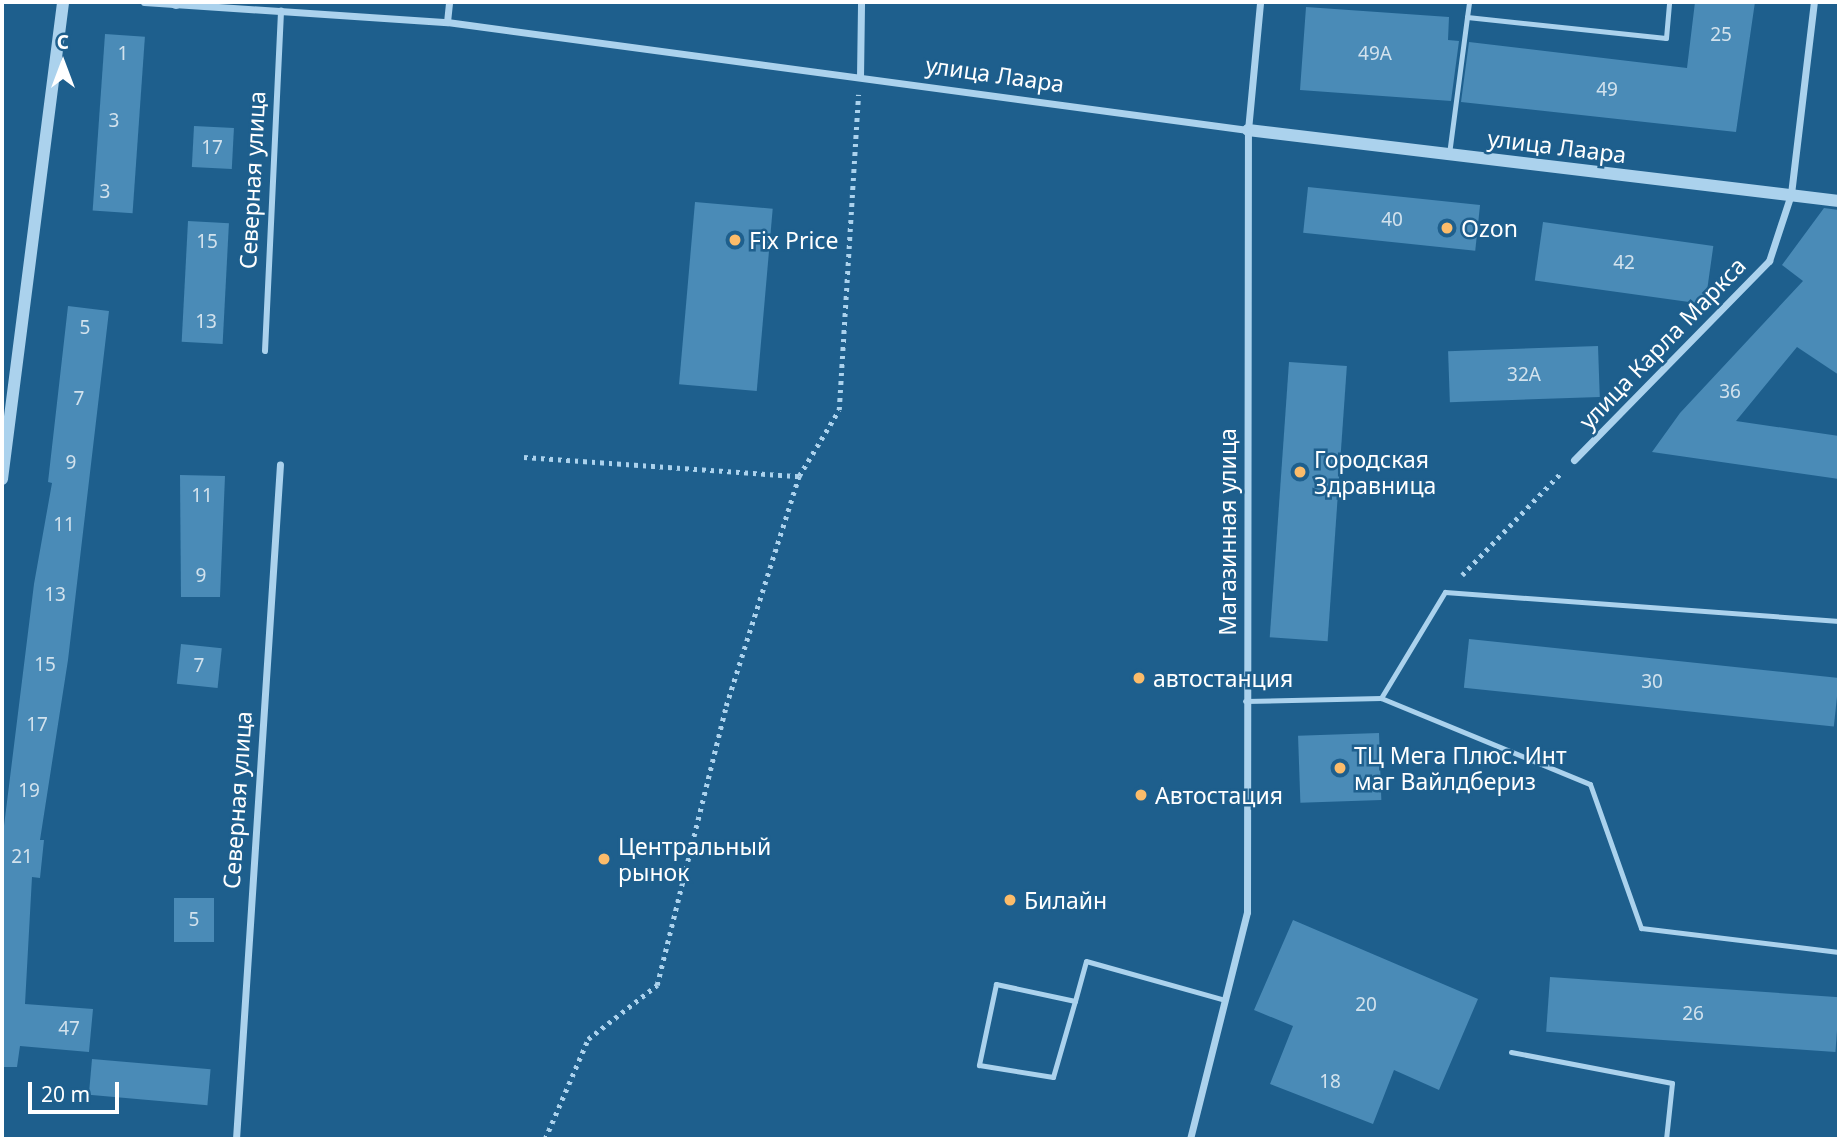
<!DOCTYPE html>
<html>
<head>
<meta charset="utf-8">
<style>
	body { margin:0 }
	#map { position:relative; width:1841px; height:1141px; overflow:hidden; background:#1e5f8d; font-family:"Noto Sans",sans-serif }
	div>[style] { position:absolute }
	.building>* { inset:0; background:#4a8bb7; transform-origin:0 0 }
	.path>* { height:4.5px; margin-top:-2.25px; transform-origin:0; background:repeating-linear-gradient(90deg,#abd2ed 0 3.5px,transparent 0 8.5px) }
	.service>* { height:5px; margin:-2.5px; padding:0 2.5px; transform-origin:2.5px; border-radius:2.5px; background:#abd2ed }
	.pedestrian>* { height:6px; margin:-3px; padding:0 3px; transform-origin:3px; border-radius:3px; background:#abd2ed }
	.minor>* { height:7px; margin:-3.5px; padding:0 3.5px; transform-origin:3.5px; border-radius:3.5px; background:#abd2ed }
	.tertiary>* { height:12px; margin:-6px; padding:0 6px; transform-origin:6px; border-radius:6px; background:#abd2ed }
	.dots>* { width:19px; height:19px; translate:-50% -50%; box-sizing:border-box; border:4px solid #1e5f8d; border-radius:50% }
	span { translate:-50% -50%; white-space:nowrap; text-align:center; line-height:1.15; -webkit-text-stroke:5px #1e5f8d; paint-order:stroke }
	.number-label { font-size:19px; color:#d2e2ed }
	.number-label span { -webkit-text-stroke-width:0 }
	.street-label { font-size:23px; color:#fff }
	.poi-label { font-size:23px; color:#fff }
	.left { translate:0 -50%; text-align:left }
	.frame { position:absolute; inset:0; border:4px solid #fff; pointer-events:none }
	.north { position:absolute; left:28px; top:28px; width:70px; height:70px; -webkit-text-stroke:5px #1e5f8d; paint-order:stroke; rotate:0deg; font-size:19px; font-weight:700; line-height:28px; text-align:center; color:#fff }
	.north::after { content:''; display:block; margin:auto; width:24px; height:32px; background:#fff; clip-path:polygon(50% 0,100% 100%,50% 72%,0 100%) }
	.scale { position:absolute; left:28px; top:1082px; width:91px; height:32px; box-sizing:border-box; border:4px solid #fff; border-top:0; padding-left:9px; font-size:21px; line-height:24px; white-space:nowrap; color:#fff; -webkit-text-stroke:5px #1e5f8d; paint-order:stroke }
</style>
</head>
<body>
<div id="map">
	<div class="building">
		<i style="clip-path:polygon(1695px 2px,1755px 2px,1736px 132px,1461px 102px,1469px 42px,1687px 68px)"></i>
		<i style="clip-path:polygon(1306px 7px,1449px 17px,1448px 40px,1459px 41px,1451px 101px,1300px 90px)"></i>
		<i style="left:105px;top:34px;width:40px;height:177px;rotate:4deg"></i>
		<i style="left:194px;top:126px;width:40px;height:41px;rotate:3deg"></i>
		<i style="left:1308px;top:187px;width:173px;height:46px;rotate:6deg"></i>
		<i style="left:695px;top:202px;width:78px;height:183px;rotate:5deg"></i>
		<i style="clip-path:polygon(1824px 208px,1839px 210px,1839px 375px,1797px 347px,1736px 421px,1839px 436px,1839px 479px,1652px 452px,1680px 413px,1803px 281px,1782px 265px)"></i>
		<i style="left:188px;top:221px;width:41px;height:121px;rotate:3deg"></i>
		<i style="left:1543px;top:222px;width:172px;height:59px;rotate:8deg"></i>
		<i style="clip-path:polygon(68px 306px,109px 311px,68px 660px,40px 840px,44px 840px,40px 878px,32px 877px,25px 1004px,93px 1009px,89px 1052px,20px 1046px,17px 1067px,2px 1067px,2px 842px,34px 584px,52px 483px,48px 482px)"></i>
		<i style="left:1598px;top:346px;width:51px;height:150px;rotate:88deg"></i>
		<i style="left:1289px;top:362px;width:58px;height:276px;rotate:4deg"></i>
		<i style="clip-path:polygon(180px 475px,225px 476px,220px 597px,181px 597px)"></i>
		<i style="left:1469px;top:639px;width:372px;height:49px;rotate:6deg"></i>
		<i style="left:181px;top:644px;width:41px;height:40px;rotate:6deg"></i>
		<i style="left:1379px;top:733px;width:67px;height:81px;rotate:88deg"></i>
		<i style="left:174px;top:898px;width:40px;height:44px"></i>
		<i style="clip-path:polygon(1293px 920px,1478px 999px,1439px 1090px,1394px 1070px,1373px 1124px,1270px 1084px,1293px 1026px,1254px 1010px)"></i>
		<i style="left:1550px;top:977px;width:290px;height:55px;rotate:4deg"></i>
		<i style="left:92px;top:1059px;width:119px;height:36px;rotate:5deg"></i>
	</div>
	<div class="path">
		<i style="left:524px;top:457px;width:276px;rotate:4deg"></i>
		<i style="left:1462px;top:575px;width:142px;rotate:-45.9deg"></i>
		<i style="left:545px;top:1139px;width:109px;rotate:-66.7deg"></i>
		<i style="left:588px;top:1039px;width:88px;rotate:-38deg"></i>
		<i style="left:657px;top:985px;width:287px;rotate:-76.1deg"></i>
		<i style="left:726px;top:706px;width:241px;rotate:-72.4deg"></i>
		<i style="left:799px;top:476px;width:77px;rotate:-58.8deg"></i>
		<i style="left:839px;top:410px;width:316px;rotate:-86.5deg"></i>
	</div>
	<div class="service">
		<i style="left:1467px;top:17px;width:15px;rotate:-82deg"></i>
		<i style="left:1449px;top:154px;width:138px;rotate:-82.5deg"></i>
		<i style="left:1467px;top:17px;width:200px;rotate:6deg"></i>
		<i style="left:1666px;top:38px;width:36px;rotate:-85deg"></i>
		<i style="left:1381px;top:698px;width:124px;rotate:-58.9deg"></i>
		<i style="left:1445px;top:592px;width:395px;rotate:4.2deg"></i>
		<i style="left:1245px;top:701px;width:136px;rotate:-1.3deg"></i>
		<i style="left:1381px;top:698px;width:226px;rotate:22.4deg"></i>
		<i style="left:1590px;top:784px;width:153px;rotate:70.5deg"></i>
		<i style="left:1641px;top:928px;width:199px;rotate:6.9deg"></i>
		<i style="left:1075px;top:1001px;width:81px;rotate:-167.9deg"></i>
		<i style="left:996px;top:984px;width:83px;rotate:101.9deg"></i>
		<i style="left:979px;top:1065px;width:75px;rotate:9.2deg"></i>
		<i style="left:1053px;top:1077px;width:79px;rotate:-73.9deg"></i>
		<i style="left:1075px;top:1001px;width:41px;rotate:-74.6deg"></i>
		<i style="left:1086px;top:961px;width:144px;rotate:15.7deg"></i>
		<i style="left:1511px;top:1052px;width:164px;rotate:10.9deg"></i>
		<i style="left:1672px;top:1083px;width:56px;rotate:96.1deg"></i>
	</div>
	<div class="pedestrian">
		<i style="left:265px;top:351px;width:341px;rotate:-87.3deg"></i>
	</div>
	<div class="minor">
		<i style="left:144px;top:2px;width:304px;rotate:3.8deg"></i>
		<i style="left:447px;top:22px;width:808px;rotate:7.68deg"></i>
		<i style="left:447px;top:22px;width:20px;rotate:-84deg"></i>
		<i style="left:860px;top:77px;width:75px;rotate:-89.2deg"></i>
		<i style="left:1574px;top:460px;width:279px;rotate:-45.6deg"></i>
		<i style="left:1769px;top:261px;width:71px;rotate:-71.8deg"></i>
		<i style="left:1791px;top:194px;width:193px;rotate:-83.2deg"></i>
		<i style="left:236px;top:1139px;width:676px;rotate:-86.27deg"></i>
		<i style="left:1190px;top:1139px;width:234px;rotate:-75.9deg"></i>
		<i style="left:1247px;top:912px;width:782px;rotate:-89.93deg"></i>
		<i style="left:1248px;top:130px;width:129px;rotate:-84.6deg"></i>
	</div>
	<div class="tertiary">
		<i style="left:176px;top:2px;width:1px;rotate:90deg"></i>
		<i style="left:1248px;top:130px;width:595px;rotate:6.85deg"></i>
		<i style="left:2px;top:479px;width:481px;rotate:-82.7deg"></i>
	</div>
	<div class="dots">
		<i style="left:1447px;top:228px;background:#fcbc6a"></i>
		<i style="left:735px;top:240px;background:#fcbc6a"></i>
		<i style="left:1300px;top:472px;background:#fcbc6a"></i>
		<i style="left:1139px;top:678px;background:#fcbc6a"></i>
		<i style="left:1340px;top:768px;background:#fcbc6a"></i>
		<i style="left:1141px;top:795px;background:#fcbc6a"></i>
		<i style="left:604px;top:859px;background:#fcbc6a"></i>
		<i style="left:1010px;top:900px;background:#fcbc6a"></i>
	</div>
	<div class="number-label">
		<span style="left:1721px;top:35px">25</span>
		<span style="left:123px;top:54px">1</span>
		<span style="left:1375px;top:54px">49А</span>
		<span style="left:1607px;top:90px">49</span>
		<span style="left:114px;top:121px">3</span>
		<span style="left:212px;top:148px">17</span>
		<span style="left:105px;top:192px">3</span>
		<span style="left:1392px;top:220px">40</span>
		<span style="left:207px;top:242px">15</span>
		<span style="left:1624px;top:263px">42</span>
		<span style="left:206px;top:322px">13</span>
		<span style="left:85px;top:328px">5</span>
		<span style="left:1524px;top:375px">32А</span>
		<span style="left:1730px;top:392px">36</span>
		<span style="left:79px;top:399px">7</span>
		<span style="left:71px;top:463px">9</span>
		<span style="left:202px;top:496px">11</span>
		<span style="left:64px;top:525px">11</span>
		<span style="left:201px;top:576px">9</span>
		<span style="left:55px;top:595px">13</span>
		<span style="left:45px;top:665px">15</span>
		<span style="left:199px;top:666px">7</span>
		<span style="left:1652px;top:682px">30</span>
		<span style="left:37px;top:725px">17</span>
		<span style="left:29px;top:791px">19</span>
		<span style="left:22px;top:857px">21</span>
		<span style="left:194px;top:920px">5</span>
		<span style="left:1366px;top:1005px">20</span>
		<span style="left:1693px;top:1014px">26</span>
		<span style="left:69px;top:1029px">47</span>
		<span style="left:1330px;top:1082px">18</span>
	</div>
	<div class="street-label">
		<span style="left:995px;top:74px;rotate:8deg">улица Лаара</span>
		<span style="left:1557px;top:146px;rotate:7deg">улица Лаара</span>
		<span style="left:252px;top:180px;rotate:-87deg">Северная улица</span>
		<span style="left:1662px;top:343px;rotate:-46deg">улица Карла Маркса</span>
		<span style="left:1227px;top:532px;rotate:-90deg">Магазинная улица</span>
		<span style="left:237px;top:800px;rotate:-86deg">Северная улица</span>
	</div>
	<div class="poi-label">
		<span class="left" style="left:1461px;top:228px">Ozon</span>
		<span class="left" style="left:749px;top:240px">Fix Price</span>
		<span class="left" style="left:1314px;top:472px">Городская<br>Здравница</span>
		<span class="left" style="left:1153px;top:678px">автостанция</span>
		<span class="left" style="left:1354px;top:768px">ТЦ Мега Плюс. Инт<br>маг Вайлдбериз</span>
		<span class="left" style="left:1155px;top:795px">Автостация</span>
		<span class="left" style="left:618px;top:859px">Центральный<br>рынок</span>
		<span class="left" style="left:1024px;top:900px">Билайн</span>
	</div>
	<div class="frame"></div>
	<div class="north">С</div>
	<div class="scale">20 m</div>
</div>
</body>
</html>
